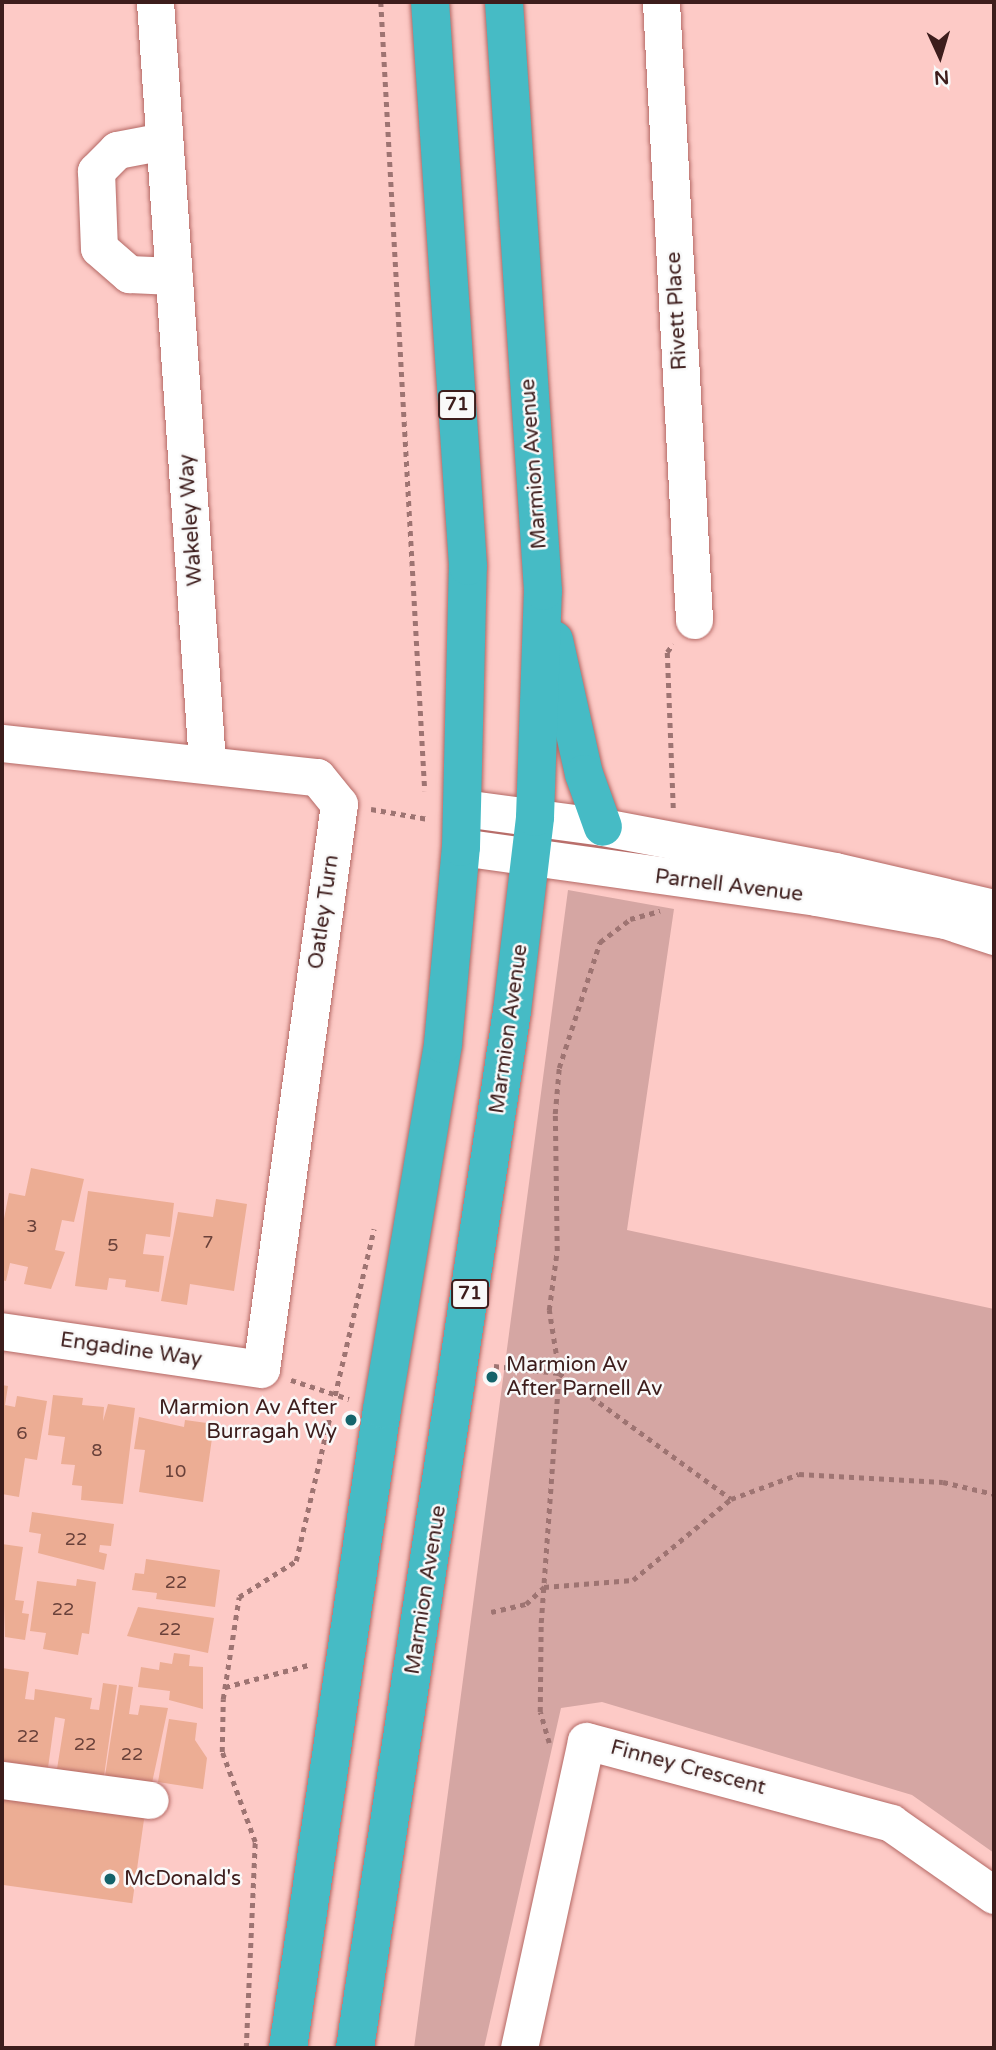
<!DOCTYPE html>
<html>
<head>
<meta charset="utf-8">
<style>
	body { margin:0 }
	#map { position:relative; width:996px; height:2050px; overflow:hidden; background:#fdcac6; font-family:"Varela Round",sans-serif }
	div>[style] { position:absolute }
	.green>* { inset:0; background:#d5a6a3 }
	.building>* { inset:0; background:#ecad94; transform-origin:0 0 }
	.path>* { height:4.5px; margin-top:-2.25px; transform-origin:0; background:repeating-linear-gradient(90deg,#9e7472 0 5px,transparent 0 10px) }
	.roads { filter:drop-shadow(0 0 2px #b46864) drop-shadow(0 0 2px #b46864) }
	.minor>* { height:37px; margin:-18.5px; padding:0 18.5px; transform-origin:18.5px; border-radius:18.5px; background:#fff }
	.highway>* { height:38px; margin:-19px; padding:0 19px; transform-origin:19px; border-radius:19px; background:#46bbc5 }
	.dots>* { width:19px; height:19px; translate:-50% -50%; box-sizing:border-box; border:4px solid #f9f9f9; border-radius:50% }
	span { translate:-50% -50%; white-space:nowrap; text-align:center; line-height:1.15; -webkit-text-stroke:5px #f9f9f9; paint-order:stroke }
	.number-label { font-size:18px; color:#69413a }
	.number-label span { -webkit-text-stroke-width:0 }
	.shield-label span { padding:2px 5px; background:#f9f9f9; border:2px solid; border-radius:5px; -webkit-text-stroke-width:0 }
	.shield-label { font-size:19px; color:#3d1d1c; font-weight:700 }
	.street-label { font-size:21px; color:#3d1d1c }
	.poi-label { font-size:21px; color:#3d1d1c }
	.left { translate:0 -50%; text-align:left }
	.right { translate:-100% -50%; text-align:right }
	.frame { position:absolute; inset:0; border:4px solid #3d1d1c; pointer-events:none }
	.north { position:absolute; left:905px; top:21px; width:70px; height:70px; -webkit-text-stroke:5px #f9f9f9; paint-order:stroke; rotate:176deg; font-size:19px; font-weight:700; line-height:28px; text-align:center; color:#3d1d1c }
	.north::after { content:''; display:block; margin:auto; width:24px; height:32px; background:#3d1d1c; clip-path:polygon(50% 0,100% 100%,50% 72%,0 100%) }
</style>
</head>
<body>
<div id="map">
	<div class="green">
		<i style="clip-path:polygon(568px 890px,674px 909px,627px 1230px,994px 1309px,994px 1853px,912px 1795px,602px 1702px,561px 1708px,484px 2048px,414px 2048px)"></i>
	</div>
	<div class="building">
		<i style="clip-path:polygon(31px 1168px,84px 1179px,74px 1222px,62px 1220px,55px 1250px,65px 1252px,51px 1289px,24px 1284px,28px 1267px,10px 1263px,6px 1281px,2px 1280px,2px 1229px,9px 1193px,25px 1196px)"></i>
		<i style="clip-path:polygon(88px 1191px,174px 1203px,170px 1237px,146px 1234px,143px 1254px,164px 1256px,159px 1292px,125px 1287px,126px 1280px,109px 1278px,107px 1290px,75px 1286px)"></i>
		<i style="clip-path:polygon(216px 1199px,247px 1204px,234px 1291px,190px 1284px,187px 1305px,161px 1301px,178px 1212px,213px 1217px)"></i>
		<i style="clip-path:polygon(2px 1385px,8px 1386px,5px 1405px,15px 1407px,17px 1396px,47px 1401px,37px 1460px,25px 1458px,19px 1497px,2px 1494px)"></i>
		<i style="clip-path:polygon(53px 1395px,83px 1398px,82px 1405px,104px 1407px,103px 1421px,108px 1404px,135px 1408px,123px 1504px,81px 1500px,82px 1486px,72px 1485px,75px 1465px,61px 1464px,65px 1437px,48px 1435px)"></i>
		<i style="clip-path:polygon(139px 1417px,184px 1427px,185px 1420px,214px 1424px,203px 1502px,139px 1492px,145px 1450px,134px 1449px)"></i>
		<i style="clip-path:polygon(32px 1512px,114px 1524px,111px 1546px,100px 1545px,99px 1552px,107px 1554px,104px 1570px,38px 1553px,41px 1534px,29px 1532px)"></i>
		<i style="clip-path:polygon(2px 1544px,23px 1547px,15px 1600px,24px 1601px,22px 1613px,29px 1614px,25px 1640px,5px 1637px)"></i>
		<i style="clip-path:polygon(146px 1559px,220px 1570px,215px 1607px,156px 1599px,157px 1593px,132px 1590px,135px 1573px,144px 1574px)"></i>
		<i style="clip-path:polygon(77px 1579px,96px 1582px,89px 1634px,82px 1633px,78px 1655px,43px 1649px,46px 1633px,30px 1631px,37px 1581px,76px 1586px)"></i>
		<i style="clip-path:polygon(138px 1607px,214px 1618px,208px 1653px,127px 1636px)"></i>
		<i style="clip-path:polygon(174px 1653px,190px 1655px,189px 1666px,203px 1667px,203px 1709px,169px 1700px,170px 1691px,138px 1687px,141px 1667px,159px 1670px,160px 1662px,172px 1664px)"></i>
		<i style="clip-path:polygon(2px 1668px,29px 1672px,25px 1699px,34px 1700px,35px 1689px,92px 1698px,90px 1709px,99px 1710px,103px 1683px,117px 1685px,104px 1776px,57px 1769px,65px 1719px,55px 1717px,48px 1768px,2px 1761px)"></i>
		<i style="clip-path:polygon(119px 1685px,133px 1687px,129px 1714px,138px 1715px,140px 1705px,168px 1708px,152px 1783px,105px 1776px)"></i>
		<i style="clip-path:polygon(169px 1719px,197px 1723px,195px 1740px,207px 1758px,203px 1789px,158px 1782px)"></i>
		<i style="left:2px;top:1795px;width:144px;height:89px;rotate:8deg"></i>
	</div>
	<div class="path">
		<i style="left:381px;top:2px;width:790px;rotate:86.81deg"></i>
		<i style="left:673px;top:808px;width:156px;rotate:-92.2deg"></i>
		<i style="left:667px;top:652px;width:10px;rotate:-53deg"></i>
		<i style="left:371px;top:809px;width:58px;rotate:10deg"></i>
		<i style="left:494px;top:1366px;width:65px;rotate:6.1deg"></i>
		<i style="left:559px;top:1373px;width:213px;rotate:36.2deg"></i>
		<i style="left:291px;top:1380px;width:61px;rotate:18.1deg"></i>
		<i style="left:491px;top:1612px;width:36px;rotate:-13deg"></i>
		<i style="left:526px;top:1604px;width:25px;rotate:-43deg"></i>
		<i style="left:544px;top:1587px;width:89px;rotate:-4.5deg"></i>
		<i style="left:633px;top:1580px;width:127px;rotate:-39.6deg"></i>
		<i style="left:731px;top:1499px;width:72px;rotate:-20.2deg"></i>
		<i style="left:799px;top:1474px;width:144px;rotate:3.2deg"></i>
		<i style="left:943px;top:1482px;width:52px;rotate:13.2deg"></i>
		<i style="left:225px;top:1687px;width:86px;rotate:-14.8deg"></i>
		<i style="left:549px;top:1743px;width:32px;rotate:-106deg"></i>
		<i style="left:540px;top:1712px;width:89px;rotate:-89.4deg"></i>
		<i style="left:541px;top:1623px;width:251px;rotate:-85.9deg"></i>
		<i style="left:559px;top:1373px;width:64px;rotate:-99deg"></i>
		<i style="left:549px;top:1310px;width:60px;rotate:-82.3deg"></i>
		<i style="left:557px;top:1251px;width:137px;rotate:-90.8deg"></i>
		<i style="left:555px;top:1114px;width:46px;rotate:-85deg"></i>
		<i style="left:559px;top:1068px;width:133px;rotate:-72deg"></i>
		<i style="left:600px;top:942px;width:38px;rotate:-37deg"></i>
		<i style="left:630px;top:919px;width:31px;rotate:-15deg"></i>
		<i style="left:246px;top:2048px;width:206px;rotate:-87.5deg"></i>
		<i style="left:255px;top:1842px;width:96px;rotate:-110.1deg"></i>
		<i style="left:222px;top:1752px;width:53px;rotate:-88.9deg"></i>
		<i style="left:223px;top:1699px;width:103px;rotate:-81.1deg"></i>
		<i style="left:239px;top:1597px;width:67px;rotate:-32.3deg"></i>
		<i style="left:296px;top:1561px;width:341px;rotate:-76.8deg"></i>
	</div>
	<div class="roads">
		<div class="minor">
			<i style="left:155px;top:2px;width:763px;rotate:86.09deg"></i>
			<i style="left:661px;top:2px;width:619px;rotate:86.94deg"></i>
			<i style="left:164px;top:141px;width:48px;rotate:169.2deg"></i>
			<i style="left:117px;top:150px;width:30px;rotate:135deg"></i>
			<i style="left:96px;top:171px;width:77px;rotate:87.8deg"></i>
			<i style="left:99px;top:248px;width:40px;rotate:41deg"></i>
			<i style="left:129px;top:274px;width:45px;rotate:2.5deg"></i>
			<i style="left:2px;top:743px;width:317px;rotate:6.2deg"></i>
			<i style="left:317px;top:777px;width:35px;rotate:51deg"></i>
			<i style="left:339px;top:804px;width:570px;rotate:97.86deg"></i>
			<i style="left:261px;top:1369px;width:262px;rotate:-171.7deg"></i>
			<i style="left:463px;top:808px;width:141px;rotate:7.7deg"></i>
			<i style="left:603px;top:827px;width:236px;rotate:10.7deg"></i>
			<i style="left:835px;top:871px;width:163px;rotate:13.1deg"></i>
			<i style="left:461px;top:847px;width:359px;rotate:8deg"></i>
			<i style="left:816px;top:897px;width:131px;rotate:10.1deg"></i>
			<i style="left:945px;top:920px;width:52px;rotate:18.1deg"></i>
			<i style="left:2px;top:1780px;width:149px;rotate:7.7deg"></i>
			<i style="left:519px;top:2048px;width:314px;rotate:-77.7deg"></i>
			<i style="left:586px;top:1741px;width:316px;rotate:15deg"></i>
			<i style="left:891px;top:1823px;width:126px;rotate:35deg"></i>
		</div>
		<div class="highway">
			<i style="left:554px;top:640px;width:137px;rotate:77.4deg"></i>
			<i style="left:584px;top:774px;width:56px;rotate:70.3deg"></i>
			<i style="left:288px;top:2048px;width:646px;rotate:-81.63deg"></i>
			<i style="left:382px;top:1409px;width:370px;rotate:-80.5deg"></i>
			<i style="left:443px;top:1044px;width:198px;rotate:-84.8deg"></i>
			<i style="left:461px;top:847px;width:281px;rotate:-88.6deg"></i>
			<i style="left:468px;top:566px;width:565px;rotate:-93.85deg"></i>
			<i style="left:355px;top:2048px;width:1049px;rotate:-81.39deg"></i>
			<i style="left:512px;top:1011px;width:195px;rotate:-83.2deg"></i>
			<i style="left:535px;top:817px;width:226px;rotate:-88deg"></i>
			<i style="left:543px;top:591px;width:590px;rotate:-93.79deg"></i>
		</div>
	</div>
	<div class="dots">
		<i style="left:492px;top:1377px;background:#14636a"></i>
		<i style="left:351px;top:1420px;background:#14636a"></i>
		<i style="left:110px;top:1879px;background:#14636a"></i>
	</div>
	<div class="number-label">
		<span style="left:32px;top:1226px">3</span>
		<span style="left:208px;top:1242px">7</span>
		<span style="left:113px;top:1245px">5</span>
		<span style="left:22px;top:1433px">6</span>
		<span style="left:97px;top:1450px">8</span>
		<span style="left:175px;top:1471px">10</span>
		<span style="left:76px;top:1539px">22</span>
		<span style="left:176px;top:1582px">22</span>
		<span style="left:63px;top:1609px">22</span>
		<span style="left:170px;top:1629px">22</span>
		<span style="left:28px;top:1736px">22</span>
		<span style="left:85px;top:1744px">22</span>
		<span style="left:132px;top:1754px">22</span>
	</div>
	<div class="shield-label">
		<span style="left:457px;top:405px">71</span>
		<span style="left:470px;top:1294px">71</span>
	</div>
	<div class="street-label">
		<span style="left:677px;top:311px;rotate:-93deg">Rivett Place</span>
		<span style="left:534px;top:464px;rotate:-94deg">Marmion Avenue</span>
		<span style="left:191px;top:520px;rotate:-94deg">Wakeley Way</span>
		<span style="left:729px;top:886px;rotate:7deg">Parnell Avenue</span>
		<span style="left:324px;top:912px;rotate:-82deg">Oatley Turn</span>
		<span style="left:509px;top:1029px;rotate:-82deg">Marmion Avenue</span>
		<span style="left:131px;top:1350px;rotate:8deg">Engadine Way</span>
		<span style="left:426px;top:1590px;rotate:-81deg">Marmion Avenue</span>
		<span style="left:688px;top:1768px;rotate:15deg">Finney Crescent</span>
	</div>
	<div class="poi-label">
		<span class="left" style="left:506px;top:1377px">Marmion Av<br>After Parnell Av</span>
		<span class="right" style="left:337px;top:1420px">Marmion Av After<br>Burragah Wy</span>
		<span class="left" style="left:124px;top:1879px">McDonald's</span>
	</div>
	<div class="frame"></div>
	<div class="north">N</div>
</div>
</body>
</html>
